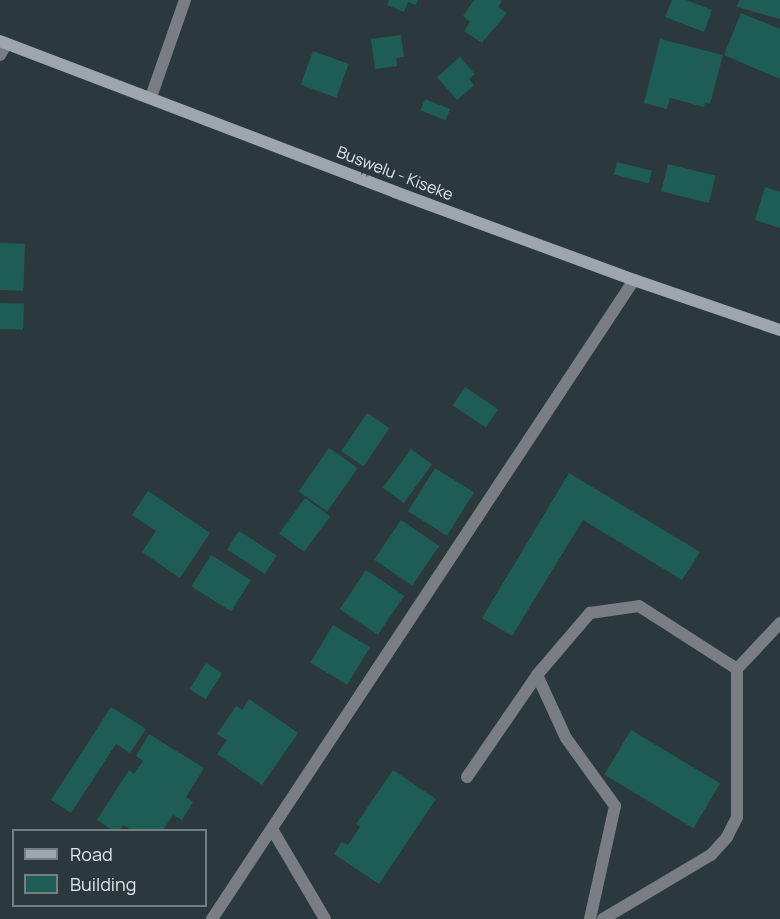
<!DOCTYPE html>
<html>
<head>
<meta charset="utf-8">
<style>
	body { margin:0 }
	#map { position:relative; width:780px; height:919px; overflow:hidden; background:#2c393c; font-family:Manrope,sans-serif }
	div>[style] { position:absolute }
	.building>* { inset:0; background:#1e5c56; transform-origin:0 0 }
	.lane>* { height:12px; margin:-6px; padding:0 6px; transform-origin:6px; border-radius:6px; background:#787e81 }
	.street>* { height:12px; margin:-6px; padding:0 6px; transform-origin:6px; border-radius:6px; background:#787e81 }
	.secondary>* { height:12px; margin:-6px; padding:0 6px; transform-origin:6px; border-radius:6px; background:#9da6ab }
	span { translate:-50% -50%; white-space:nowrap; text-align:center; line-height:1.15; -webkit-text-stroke:6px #2c393c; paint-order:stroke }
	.street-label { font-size:16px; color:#e0e8ea }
	.legend { position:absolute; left:12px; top:829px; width:195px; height:78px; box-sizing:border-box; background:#2c393c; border:2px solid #747f82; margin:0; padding:8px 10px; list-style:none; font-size:18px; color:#e0e8ea }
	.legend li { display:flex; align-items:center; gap:12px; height:30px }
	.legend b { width:30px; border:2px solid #747f82 }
</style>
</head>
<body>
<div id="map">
	<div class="building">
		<i style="clip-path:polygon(389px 0,418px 0,416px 5px,408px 2px,404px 12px,387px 5px)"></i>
		<i style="clip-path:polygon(474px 0,500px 0,502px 1px,498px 7px,507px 13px,482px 43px,464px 31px,470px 22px,463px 16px)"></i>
		<i style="clip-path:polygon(672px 0,686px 0,712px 10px,704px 32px,665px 17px)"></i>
		<i style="clip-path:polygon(739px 0,780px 0,780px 19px,737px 7px)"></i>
		<i style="clip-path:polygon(741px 13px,780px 29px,780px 79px,724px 55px)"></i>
		<i style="clip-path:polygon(401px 35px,404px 57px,396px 58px,397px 66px,375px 69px,371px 39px)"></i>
		<i style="clip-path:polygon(660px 39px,723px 55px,710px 104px,705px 102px,704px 107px,670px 98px,667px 109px,644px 103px)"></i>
		<i style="left:313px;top:51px;width:38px;height:36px;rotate:20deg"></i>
		<i style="clip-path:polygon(460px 57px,475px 74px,469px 79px,474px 85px,457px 100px,437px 77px)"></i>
		<i style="left:425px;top:99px;width:27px;height:12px;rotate:22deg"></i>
		<i style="left:617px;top:162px;width:36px;height:13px;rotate:14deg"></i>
		<i style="left:668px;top:164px;width:49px;height:28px;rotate:14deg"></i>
		<i style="clip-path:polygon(765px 187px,780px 192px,780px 228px,755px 220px)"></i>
		<i style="left:0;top:243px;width:25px;height:47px;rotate:2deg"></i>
		<i style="left:0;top:303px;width:24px;height:26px;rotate:2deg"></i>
		<i style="left:465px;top:387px;width:40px;height:22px;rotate:34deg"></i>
		<i style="left:367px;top:413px;width:27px;height:46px;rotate:34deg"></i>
		<i style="left:329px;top:448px;width:35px;height:53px;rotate:35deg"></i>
		<i style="left:411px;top:449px;width:26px;height:48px;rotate:36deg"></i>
		<i style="left:435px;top:468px;width:46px;height:51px;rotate:32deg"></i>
		<i style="clip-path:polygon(569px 473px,700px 552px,682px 580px,583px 520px,512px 636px,482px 618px)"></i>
		<i style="clip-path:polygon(148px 491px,210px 533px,180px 578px,142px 552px,156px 531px,132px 515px)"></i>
		<i style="left:305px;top:498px;width:31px;height:44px;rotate:36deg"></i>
		<i style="left:401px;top:520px;width:46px;height:48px;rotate:34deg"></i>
		<i style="left:239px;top:531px;width:45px;height:22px;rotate:33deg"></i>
		<i style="left:211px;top:555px;width:47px;height:37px;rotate:32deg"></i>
		<i style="left:366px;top:570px;width:46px;height:47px;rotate:34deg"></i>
		<i style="left:333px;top:625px;width:43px;height:44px;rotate:31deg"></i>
		<i style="left:206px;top:663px;width:19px;height:31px;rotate:32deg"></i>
		<i style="clip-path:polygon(249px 699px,298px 733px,262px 785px,217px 754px,227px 740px,217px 734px,236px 706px,242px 710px)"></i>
		<i style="clip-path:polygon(111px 707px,146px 729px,130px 753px,116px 744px,71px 813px,51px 800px)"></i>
		<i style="left:631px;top:730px;width:104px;height:52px;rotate:31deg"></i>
		<i style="clip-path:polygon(149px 734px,204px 768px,186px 797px,193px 802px,182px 820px,173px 815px,163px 830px,131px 830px,123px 825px,120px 830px,112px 830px,97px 820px,129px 770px,134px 774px,143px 761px,136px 756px)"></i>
		<i style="clip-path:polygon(393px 770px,436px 799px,379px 884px,334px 854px,342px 842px,348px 845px,360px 827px,356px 824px)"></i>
	</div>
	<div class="lane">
		<i style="left:537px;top:675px;width:69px;rotate:65.3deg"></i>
		<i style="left:566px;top:738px;width:84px;rotate:54.2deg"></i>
		<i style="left:615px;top:806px;width:116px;rotate:102.5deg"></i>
		<i style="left:467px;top:777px;width:124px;rotate:-55.5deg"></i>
		<i style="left:537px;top:675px;width:82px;rotate:-49.5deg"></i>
		<i style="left:590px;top:613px;width:49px;rotate:-8.1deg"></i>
		<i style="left:639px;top:606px;width:117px;rotate:32.7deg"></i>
		<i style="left:272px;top:829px;width:104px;rotate:59.5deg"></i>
		<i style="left:603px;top:919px;width:126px;rotate:-30.7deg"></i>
		<i style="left:711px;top:855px;width:24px;rotate:-48deg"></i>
		<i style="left:727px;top:837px;width:22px;rotate:-63deg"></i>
		<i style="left:737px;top:817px;width:148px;rotate:-90deg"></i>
		<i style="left:737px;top:669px;width:63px;rotate:-46.9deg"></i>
	</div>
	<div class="street">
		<i style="left:0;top:55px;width:13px;rotate:-61deg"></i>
		<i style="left:151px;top:97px;width:103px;rotate:-70.7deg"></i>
		<i style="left:212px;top:919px;width:766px;rotate:-56.56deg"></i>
	</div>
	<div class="secondary">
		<i style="left:0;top:41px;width:423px;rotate:20.9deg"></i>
		<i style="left:395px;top:192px;width:255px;rotate:20.2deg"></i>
		<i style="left:634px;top:280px;width:154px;rotate:18.9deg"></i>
	</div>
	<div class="street-label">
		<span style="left:395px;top:173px;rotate:21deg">Buswelu - Kiseke</span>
	</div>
	<ul class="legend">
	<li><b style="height:8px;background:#9da6ab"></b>Road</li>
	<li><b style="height:16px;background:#1e5c56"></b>Building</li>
	</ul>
</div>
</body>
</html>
